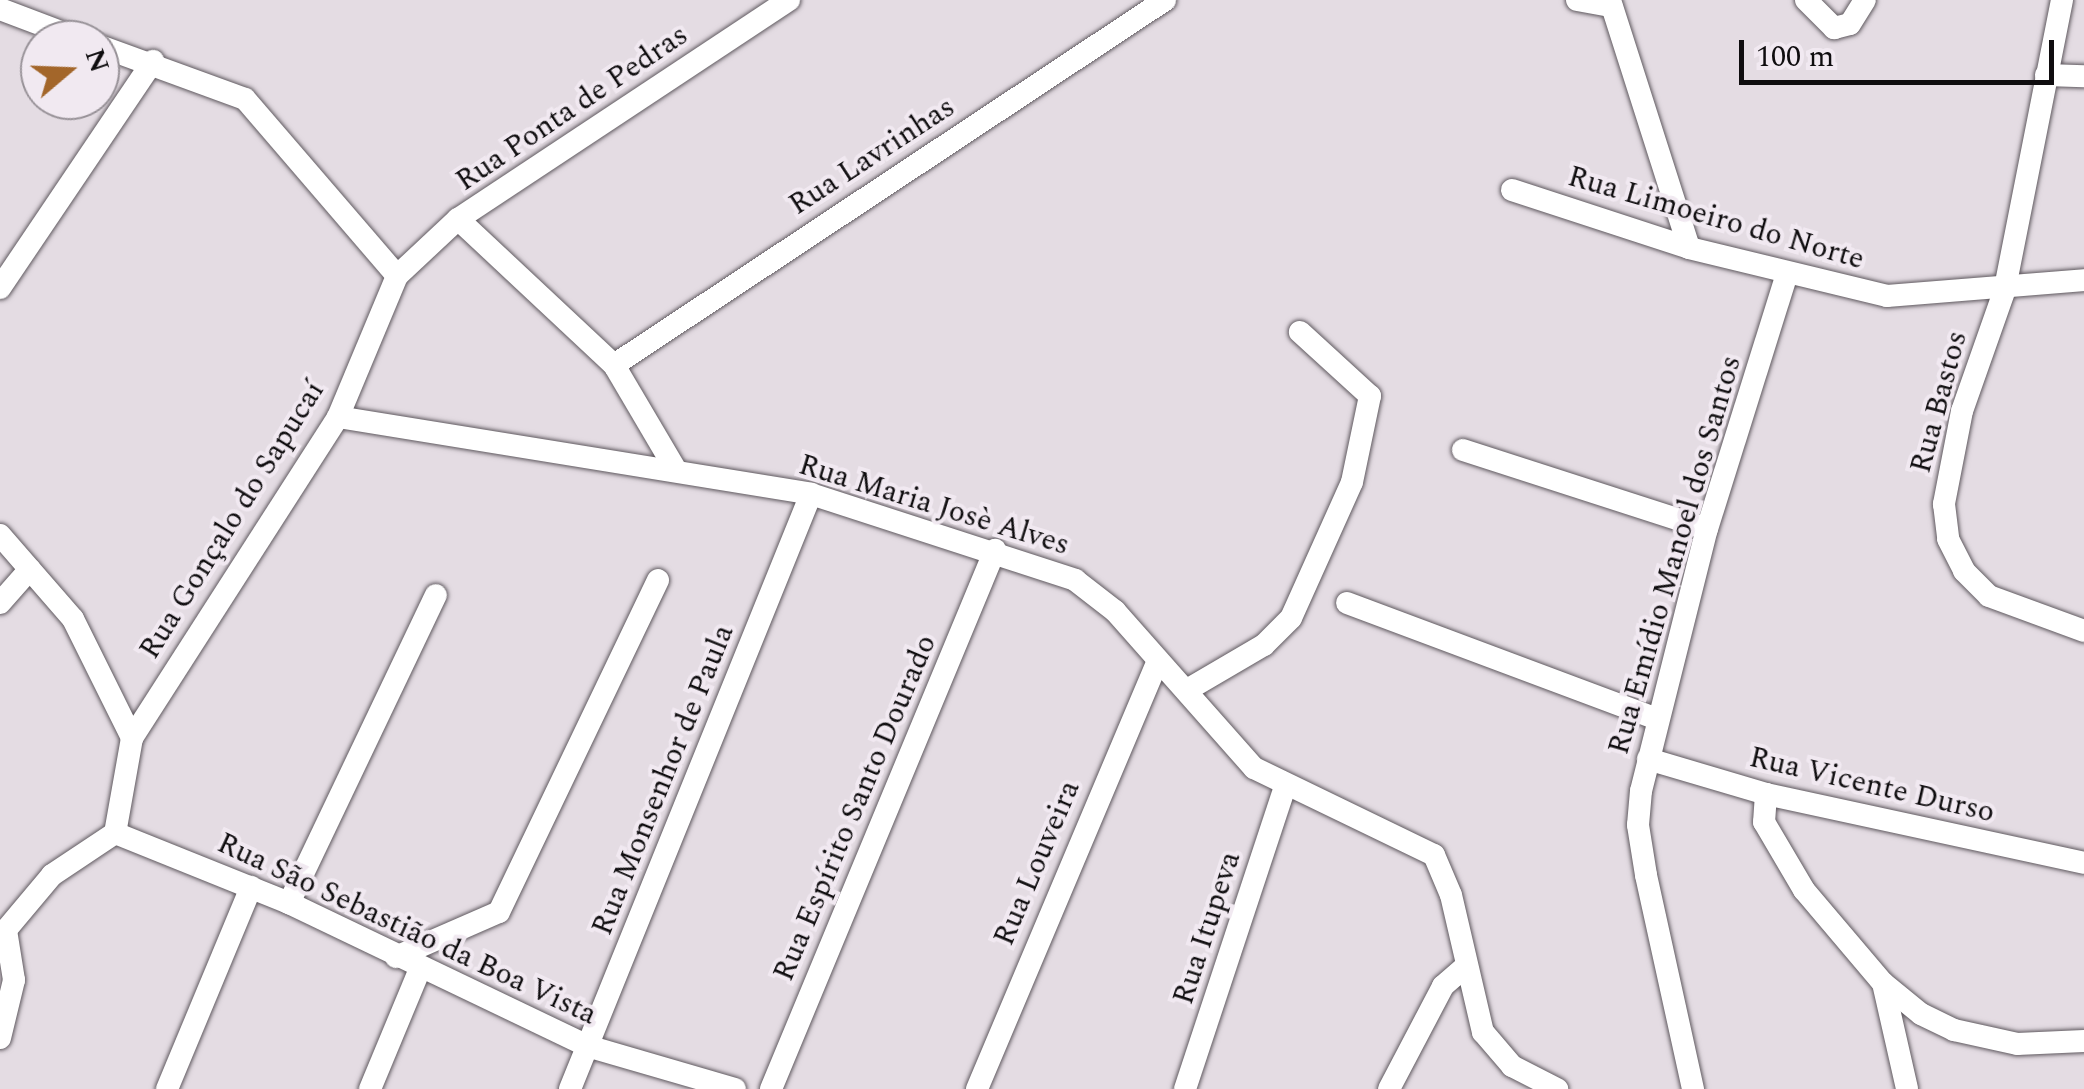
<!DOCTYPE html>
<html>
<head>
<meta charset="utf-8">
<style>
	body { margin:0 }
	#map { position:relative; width:2084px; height:1089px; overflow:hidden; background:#e4dce3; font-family:Spectral,serif }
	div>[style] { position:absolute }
	.roads { filter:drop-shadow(0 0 2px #5f595f) drop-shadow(0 0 2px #5f595f) }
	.street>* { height:22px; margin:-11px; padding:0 11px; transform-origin:11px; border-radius:11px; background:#fff }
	span { translate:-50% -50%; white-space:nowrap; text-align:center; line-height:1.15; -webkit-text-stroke:8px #f1e9f1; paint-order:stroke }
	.street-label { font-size:30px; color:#0f0d0f }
	.north { position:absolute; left:20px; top:20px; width:100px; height:100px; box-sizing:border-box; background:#f1e9f1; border:2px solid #979197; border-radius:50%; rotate:71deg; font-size:28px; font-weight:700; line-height:40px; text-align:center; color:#0f0d0f }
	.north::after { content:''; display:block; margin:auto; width:35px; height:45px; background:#a3662a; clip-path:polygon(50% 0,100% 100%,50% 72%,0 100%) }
	.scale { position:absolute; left:1739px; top:40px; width:315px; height:45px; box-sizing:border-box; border:5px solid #0f0d0f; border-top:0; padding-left:12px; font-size:30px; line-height:35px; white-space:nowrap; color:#0f0d0f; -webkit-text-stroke:8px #f1e9f1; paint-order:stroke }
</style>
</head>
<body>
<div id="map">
	<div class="roads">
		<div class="street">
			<i style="left:1577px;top:0;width:35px;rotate:10deg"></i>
			<i style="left:1610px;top:0;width:260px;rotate:72.3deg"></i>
			<i style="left:1806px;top:0;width:40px;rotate:45deg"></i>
			<i style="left:1834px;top:28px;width:16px;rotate:-14deg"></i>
			<i style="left:1850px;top:24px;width:28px;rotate:-58deg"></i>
			<i style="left:2062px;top:0;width:295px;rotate:101.2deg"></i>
			<i style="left:2005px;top:289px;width:129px;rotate:109.4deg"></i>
			<i style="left:1962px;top:411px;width:95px;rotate:101deg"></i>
			<i style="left:1944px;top:504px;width:35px;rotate:83deg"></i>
			<i style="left:1948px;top:539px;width:36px;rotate:63deg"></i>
			<i style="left:1964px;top:571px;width:35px;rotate:45deg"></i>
			<i style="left:1989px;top:596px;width:101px;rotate:20.2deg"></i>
			<i style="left:0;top:9px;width:88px;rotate:20.7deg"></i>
			<i style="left:100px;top:46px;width:154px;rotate:20.1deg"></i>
			<i style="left:245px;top:99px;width:233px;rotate:49.3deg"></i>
			<i style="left:2046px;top:75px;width:38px;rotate:2deg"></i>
			<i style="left:1512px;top:190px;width:186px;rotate:18.1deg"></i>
			<i style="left:1689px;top:248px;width:204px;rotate:13.6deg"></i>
			<i style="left:1887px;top:296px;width:198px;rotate:-4.6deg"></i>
			<i style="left:458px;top:219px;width:214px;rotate:43.1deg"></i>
			<i style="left:614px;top:365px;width:118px;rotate:59.5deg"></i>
			<i style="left:0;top:288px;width:274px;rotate:-56deg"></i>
			<i style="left:614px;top:365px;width:661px;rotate:-33.52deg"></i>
			<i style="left:338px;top:417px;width:479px;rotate:9.2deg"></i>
			<i style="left:811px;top:494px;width:278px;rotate:18deg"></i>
			<i style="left:1075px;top:580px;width:51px;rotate:37.8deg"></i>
			<i style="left:1115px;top:611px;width:210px;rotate:48.5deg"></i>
			<i style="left:1254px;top:768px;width:200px;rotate:25.8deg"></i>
			<i style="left:1434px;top:855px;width:43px;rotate:67deg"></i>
			<i style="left:1451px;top:895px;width:141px;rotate:76.9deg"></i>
			<i style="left:1483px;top:1032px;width:45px;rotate:49.5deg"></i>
			<i style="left:1512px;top:1066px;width:51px;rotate:27.1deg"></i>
			<i style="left:1463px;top:450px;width:256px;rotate:17.9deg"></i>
			<i style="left:0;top:535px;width:111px;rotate:49deg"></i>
			<i style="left:73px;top:619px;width:133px;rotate:63.6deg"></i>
			<i style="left:132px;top:738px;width:97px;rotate:100.1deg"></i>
			<i style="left:0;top:603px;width:45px;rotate:-48.6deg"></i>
			<i style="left:1347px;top:603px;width:329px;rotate:20.5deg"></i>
			<i style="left:1187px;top:690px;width:89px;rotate:-30.3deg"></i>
			<i style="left:1264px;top:645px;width:38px;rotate:-45deg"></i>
			<i style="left:1291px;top:618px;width:149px;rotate:-65.8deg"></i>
			<i style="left:1352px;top:482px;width:88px;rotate:-78.2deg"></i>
			<i style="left:1370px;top:396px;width:95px;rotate:-137.6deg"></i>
			<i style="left:132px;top:738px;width:381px;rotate:-57.3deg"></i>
			<i style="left:338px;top:417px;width:153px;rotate:-67.3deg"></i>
			<i style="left:397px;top:276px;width:83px;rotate:-43.1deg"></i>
			<i style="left:458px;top:219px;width:397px;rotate:-33.5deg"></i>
			<i style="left:1648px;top:759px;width:123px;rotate:16.5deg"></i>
			<i style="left:1766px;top:794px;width:325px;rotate:12.2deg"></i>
			<i style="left:1766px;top:794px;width:28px;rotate:94deg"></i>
			<i style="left:1764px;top:822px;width:79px;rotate:59.5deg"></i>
			<i style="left:1804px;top:890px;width:122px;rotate:49.7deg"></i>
			<i style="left:1883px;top:983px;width:49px;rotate:39.2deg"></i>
			<i style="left:1921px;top:1014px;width:37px;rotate:26deg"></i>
			<i style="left:1954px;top:1030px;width:65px;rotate:12.5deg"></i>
			<i style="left:2017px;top:1044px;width:67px;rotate:-2.6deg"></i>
			<i style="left:115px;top:833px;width:188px;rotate:21.9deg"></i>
			<i style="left:289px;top:903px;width:331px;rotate:25.6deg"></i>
			<i style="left:587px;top:1046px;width:154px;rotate:16.2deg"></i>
			<i style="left:289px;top:903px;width:341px;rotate:-64.5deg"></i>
			<i style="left:0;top:937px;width:81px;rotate:-50deg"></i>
			<i style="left:52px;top:875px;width:76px;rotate:-33.7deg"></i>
			<i style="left:396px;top:957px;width:112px;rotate:-23.6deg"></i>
			<i style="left:499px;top:912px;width:368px;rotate:-64.4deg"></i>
			<i style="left:1883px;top:983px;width:109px;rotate:77.2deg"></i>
			<i style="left:0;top:1038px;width:60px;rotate:-76.4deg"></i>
			<i style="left:14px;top:980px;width:51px;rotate:-99.1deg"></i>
			<i style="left:167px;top:1089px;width:219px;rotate:-67.4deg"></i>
			<i style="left:370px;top:1089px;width:130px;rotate:-67.4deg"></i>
			<i style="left:570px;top:1089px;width:642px;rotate:-67.95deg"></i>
			<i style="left:771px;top:1089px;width:584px;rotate:-67.43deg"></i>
			<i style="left:977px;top:1089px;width:463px;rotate:-67.1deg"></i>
			<i style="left:1185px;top:1089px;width:319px;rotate:-71.7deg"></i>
			<i style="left:1389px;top:1089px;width:116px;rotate:-62.3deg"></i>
			<i style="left:1443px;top:986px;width:29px;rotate:-41deg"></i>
			<i style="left:1693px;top:1089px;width:219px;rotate:-102.4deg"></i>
			<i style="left:1646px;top:875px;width:51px;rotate:-99.1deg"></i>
			<i style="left:1638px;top:825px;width:34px;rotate:-85deg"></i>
			<i style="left:1641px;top:791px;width:270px;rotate:-75.9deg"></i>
			<i style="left:1707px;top:529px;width:267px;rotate:-72.6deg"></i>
		</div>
	</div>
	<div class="street-label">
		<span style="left:572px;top:108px;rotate:-34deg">Rua Ponta de Pedras</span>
		<span style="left:872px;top:156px;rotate:-33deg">Rua Lavrinhas</span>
		<span style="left:1716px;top:218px;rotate:16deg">Rua Limoeiro do Norte</span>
		<span style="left:1939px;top:402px;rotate:-75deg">Rua Bastos</span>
		<span style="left:934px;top:505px;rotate:17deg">Rua Maria Josè Alves</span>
		<span style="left:232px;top:520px;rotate:-58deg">Rua Gonçalo do Sapucaí</span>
		<span style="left:1675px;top:555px;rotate:-74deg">Rua Emídio Manoel dos Santos</span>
		<span style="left:663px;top:780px;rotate:-68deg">Rua Monsenhor de Paula</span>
		<span style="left:1872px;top:785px;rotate:13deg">Rua Vicente Durso</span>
		<span style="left:855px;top:808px;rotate:-67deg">Rua Espírito Santo Dourado</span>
		<span style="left:1037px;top:863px;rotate:-67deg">Rua Louveira</span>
		<span style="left:1207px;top:928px;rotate:-72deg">Rua Itupeva</span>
		<span style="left:407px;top:929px;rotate:25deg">Rua São Sebastião da Boa Vista</span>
	</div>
	<div class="north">N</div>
	<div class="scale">100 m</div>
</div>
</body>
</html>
